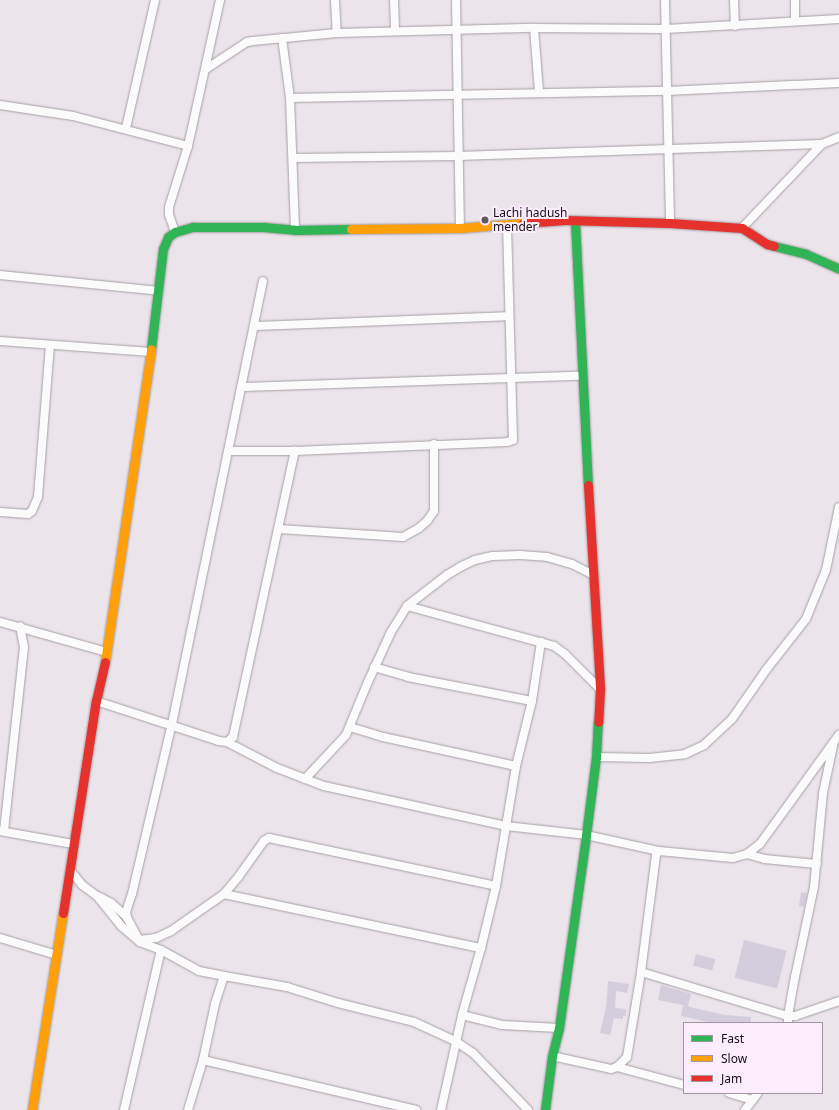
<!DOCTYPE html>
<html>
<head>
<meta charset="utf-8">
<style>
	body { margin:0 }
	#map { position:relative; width:839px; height:1110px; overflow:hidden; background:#ece4eb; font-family:"Noto Sans",sans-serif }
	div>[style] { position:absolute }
	.building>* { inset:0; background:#d4cedc; transform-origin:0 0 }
	.roads { filter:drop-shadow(0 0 1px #a6a0a6) drop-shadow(0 0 1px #a6a0a6) }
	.street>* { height:8px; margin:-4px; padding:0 4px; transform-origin:4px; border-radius:4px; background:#fcfbfc }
	.fast>* { height:9px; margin:-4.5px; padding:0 4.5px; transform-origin:4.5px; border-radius:4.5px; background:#30b455 }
	.slow>* { height:9px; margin:-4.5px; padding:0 4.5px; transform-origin:4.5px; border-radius:4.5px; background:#ff9f0a }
	.jam>* { height:9px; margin:-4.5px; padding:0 4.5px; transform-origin:4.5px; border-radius:4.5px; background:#e5322d }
	.dots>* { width:11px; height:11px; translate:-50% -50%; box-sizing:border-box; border:2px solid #fcedfc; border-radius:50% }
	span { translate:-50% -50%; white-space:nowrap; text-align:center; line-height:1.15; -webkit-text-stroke:4px #fcedfc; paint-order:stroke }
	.poi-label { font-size:12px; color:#151015 }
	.left { translate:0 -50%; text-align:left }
	.legend { position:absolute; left:683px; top:1022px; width:140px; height:72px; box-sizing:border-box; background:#fcedfc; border:1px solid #a095a0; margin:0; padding:5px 7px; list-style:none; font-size:12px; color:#151015 }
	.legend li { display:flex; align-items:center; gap:8px; height:20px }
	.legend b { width:20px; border:1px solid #a095a0 }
</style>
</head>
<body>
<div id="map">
	<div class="building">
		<i style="clip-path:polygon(801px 892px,807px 893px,804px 907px,799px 906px)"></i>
		<i style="left:744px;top:940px;width:44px;height:39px;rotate:14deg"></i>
		<i style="left:696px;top:954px;width:20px;height:12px;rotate:15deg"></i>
		<i style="clip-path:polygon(608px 981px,629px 984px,627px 993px,616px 991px,615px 1008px,626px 1009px,626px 1016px,623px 1016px,623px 1019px,614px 1018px,610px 1035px,600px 1033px,606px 1007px)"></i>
		<i style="clip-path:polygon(661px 985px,691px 994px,688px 1006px,693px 1008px,726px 1015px,751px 1017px,751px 1023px,712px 1023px,681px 1016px,683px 1005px,658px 1000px)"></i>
	</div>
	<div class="roads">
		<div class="street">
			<i style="left:335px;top:0;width:33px;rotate:87deg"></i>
			<i style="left:394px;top:0;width:31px;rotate:88deg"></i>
			<i style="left:456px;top:0;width:228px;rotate:89deg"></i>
			<i style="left:665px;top:0;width:223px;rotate:88.7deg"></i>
			<i style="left:734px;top:0;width:26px;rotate:88deg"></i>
			<i style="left:795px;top:0;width:21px;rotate:90deg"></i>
			<i style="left:534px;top:28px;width:64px;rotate:85.5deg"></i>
			<i style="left:282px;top:38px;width:61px;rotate:82.4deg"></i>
			<i style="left:290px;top:98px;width:132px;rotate:87.8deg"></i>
			<i style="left:206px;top:69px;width:49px;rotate:-33.4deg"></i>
			<i style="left:247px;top:42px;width:6px;rotate:-9deg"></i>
			<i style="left:253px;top:41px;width:84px;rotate:-5.4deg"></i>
			<i style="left:337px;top:33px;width:197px;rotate:-1.5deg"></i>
			<i style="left:534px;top:28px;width:132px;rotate:0.4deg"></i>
			<i style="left:666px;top:29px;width:173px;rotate:-3.3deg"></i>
			<i style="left:290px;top:98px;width:377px;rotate:-1.1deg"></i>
			<i style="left:667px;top:91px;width:172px;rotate:-2.7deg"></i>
			<i style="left:0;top:105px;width:74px;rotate:8.6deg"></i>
			<i style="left:73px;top:116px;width:119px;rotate:14.6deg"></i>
			<i style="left:126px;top:128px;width:131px;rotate:-77.2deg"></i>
			<i style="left:293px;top:158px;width:165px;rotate:-0.7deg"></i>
			<i style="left:458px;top:156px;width:364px;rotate:-1.9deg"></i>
			<i style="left:742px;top:228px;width:116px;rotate:-46.4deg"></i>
			<i style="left:822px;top:144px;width:18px;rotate:-22deg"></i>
			<i style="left:175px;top:232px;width:18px;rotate:-109deg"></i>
			<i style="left:169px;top:215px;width:8px;rotate:-90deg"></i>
			<i style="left:169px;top:207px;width:64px;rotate:-72.7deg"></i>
			<i style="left:188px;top:146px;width:149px;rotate:-77.6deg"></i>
			<i style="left:0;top:275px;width:160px;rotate:5.7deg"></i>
			<i style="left:254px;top:326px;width:255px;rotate:-2.2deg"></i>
			<i style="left:0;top:341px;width:151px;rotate:4.2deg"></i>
			<i style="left:241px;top:387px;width:340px;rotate:-1.9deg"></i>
			<i style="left:228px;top:451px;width:67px"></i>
			<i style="left:295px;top:451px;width:212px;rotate:-2.4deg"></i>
			<i style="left:507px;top:442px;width:6px;rotate:-18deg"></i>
			<i style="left:513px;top:440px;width:216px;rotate:-91.6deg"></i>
			<i style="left:0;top:512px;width:28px;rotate:4deg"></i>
			<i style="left:28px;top:514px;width:5px;rotate:-37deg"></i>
			<i style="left:32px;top:511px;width:15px;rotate:-67deg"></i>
			<i style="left:38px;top:497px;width:152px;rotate:-85.5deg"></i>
			<i style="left:279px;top:529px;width:124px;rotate:3.7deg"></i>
			<i style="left:403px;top:537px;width:18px;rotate:-29deg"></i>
			<i style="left:419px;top:528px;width:11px;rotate:-41deg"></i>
			<i style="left:427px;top:521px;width:12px;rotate:-55deg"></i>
			<i style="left:434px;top:511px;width:67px;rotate:-90deg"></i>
			<i style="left:407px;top:606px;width:152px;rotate:15.2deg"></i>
			<i style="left:554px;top:646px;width:14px;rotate:36deg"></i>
			<i style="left:565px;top:654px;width:49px;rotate:45deg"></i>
			<i style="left:0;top:622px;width:111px;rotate:15.7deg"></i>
			<i style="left:374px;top:667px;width:35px;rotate:16deg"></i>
			<i style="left:408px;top:677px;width:126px;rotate:11deg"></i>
			<i style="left:96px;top:701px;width:129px;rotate:18deg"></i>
			<i style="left:219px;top:741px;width:8px;rotate:7deg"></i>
			<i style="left:227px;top:742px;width:8px;rotate:-40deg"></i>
			<i style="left:233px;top:737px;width:293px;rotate:-77.8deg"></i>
			<i style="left:350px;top:727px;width:34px;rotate:17deg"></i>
			<i style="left:383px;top:737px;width:136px;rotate:12.3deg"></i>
			<i style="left:227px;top:742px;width:56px;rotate:27.5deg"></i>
			<i style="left:277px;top:768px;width:50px;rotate:21deg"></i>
			<i style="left:324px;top:786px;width:186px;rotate:12.4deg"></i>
			<i style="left:506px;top:826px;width:81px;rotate:6.4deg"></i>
			<i style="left:586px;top:835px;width:75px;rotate:12.4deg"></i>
			<i style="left:659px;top:851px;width:74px;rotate:5.4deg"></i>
			<i style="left:733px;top:858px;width:15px;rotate:-16deg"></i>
			<i style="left:747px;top:854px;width:16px;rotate:-38deg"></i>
			<i style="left:760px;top:844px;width:135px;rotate:-54.1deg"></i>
			<i style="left:596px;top:757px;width:53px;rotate:1.1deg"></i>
			<i style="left:649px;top:758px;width:36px;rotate:-6deg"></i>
			<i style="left:685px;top:754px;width:21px;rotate:-25deg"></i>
			<i style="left:704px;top:745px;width:38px;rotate:-43deg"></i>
			<i style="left:732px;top:719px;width:60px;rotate:-55.2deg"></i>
			<i style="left:766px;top:670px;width:65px;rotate:-51.9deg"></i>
			<i style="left:806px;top:619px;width:53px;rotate:-67.8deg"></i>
			<i style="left:826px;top:570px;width:64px;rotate:-78.3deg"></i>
			<i style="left:305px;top:779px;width:60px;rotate:-47deg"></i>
			<i style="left:346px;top:735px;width:57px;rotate:-67.5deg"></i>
			<i style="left:368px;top:682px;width:55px;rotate:-65.3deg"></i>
			<i style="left:391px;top:632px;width:31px;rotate:-58deg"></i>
			<i style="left:407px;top:606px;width:51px;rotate:-37.8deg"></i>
			<i style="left:447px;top:575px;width:17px;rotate:-31deg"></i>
			<i style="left:462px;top:566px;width:14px;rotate:-25deg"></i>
			<i style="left:475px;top:560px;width:18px;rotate:-13deg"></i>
			<i style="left:493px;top:556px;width:27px;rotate:-2deg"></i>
			<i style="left:520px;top:555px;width:27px;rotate:4deg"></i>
			<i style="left:547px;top:557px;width:26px;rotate:16deg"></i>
			<i style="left:572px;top:564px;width:22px;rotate:27deg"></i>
			<i style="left:0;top:831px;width:74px;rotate:10.1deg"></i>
			<i style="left:4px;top:831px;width:185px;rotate:-83.8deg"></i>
			<i style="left:24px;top:647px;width:21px;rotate:-101deg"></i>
			<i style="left:747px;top:854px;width:18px;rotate:16deg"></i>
			<i style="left:764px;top:859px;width:53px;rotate:5.4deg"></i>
			<i style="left:70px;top:870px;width:19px;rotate:51deg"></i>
			<i style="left:82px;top:885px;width:19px;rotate:36deg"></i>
			<i style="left:97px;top:896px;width:38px;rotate:51deg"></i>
			<i style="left:121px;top:926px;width:25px;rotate:40deg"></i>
			<i style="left:140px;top:942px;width:22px;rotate:21deg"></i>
			<i style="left:161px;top:950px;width:43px;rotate:28.9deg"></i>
			<i style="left:199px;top:971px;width:25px;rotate:11deg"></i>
			<i style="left:224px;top:976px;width:29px;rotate:108deg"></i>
			<i style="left:215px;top:1004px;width:57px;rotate:102.1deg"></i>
			<i style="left:203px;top:1060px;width:52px;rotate:106.7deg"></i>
			<i style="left:224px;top:894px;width:263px;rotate:11.9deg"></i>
			<i style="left:100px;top:897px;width:13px;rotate:29deg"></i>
			<i style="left:111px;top:903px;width:20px;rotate:41deg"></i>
			<i style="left:0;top:938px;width:59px;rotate:16.6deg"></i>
			<i style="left:139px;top:940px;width:17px;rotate:-7deg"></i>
			<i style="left:156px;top:938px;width:17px;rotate:-25deg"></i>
			<i style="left:171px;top:931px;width:65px;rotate:-34.9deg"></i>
			<i style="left:224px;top:894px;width:23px;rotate:-50deg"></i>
			<i style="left:239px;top:876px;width:43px;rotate:-54.5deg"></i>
			<i style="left:264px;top:841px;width:6px;rotate:-31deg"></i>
			<i style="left:269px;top:838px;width:232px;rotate:11.9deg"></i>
			<i style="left:140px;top:942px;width:27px;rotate:-118deg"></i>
			<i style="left:127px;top:918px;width:6px;rotate:-99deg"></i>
			<i style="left:126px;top:912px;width:19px;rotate:-72deg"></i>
			<i style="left:132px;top:894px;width:175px;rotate:-76.8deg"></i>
			<i style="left:172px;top:724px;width:452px;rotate:-78.4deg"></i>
			<i style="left:641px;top:972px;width:153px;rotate:16.7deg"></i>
			<i style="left:788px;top:1016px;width:7px"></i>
			<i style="left:795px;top:1016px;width:46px;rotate:-18.8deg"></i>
			<i style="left:224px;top:976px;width:64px;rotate:9.9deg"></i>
			<i style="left:287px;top:987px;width:53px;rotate:17.4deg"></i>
			<i style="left:338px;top:1003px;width:78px;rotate:14deg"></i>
			<i style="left:414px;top:1022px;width:45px;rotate:24.9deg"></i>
			<i style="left:455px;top:1041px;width:22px;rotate:34deg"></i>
			<i style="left:473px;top:1053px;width:79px;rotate:46deg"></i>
			<i style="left:462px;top:1015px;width:41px;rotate:14deg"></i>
			<i style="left:502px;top:1025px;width:57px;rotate:3deg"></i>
			<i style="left:788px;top:1023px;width:7px;rotate:-90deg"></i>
			<i style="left:788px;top:1016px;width:40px;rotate:-80deg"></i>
			<i style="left:795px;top:977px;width:92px;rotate:-78.1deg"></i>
			<i style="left:814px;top:887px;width:94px;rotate:-84.5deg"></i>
			<i style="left:823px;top:793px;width:48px;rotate:-78deg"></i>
			<i style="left:552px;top:1056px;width:60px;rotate:12.4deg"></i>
			<i style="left:611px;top:1069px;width:6px;rotate:-18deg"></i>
			<i style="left:617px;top:1067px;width:14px;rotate:-45deg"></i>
			<i style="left:627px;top:1057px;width:86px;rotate:-80.6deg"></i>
			<i style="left:641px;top:972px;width:118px;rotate:-82.7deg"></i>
			<i style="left:656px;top:855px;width:5px;rotate:-53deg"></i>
			<i style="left:203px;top:1060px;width:219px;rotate:13.2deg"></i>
			<i style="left:617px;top:1067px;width:69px;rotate:15deg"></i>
			<i style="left:729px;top:1093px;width:24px;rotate:17deg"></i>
			<i style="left:124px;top:1110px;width:164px;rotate:-77deg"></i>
			<i style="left:441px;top:1110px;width:97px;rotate:-77.5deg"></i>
			<i style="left:462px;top:1015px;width:70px;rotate:-74.2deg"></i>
			<i style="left:481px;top:948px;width:64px;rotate:-76.4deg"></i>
			<i style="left:496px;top:886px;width:122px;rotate:-80.5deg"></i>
			<i style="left:516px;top:766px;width:67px;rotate:-76.2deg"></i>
			<i style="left:532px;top:701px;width:60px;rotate:-81.3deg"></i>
			<i style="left:745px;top:1110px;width:21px;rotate:-53deg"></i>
		</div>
		<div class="fast">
			<i style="left:575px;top:221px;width:264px;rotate:87.2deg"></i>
			<i style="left:774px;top:246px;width:33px;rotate:14deg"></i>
			<i style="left:806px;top:254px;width:36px;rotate:24deg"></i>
			<i style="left:151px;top:349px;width:101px;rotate:-83.2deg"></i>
			<i style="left:163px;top:249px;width:13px;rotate:-67deg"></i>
			<i style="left:168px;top:237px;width:9px;rotate:-36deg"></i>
			<i style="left:175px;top:232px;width:19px;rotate:-16deg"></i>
			<i style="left:193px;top:227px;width:70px"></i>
			<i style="left:263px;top:227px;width:32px;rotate:5deg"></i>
			<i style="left:295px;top:230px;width:56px;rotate:-1deg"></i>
			<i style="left:545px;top:1110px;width:54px;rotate:-82.6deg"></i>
			<i style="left:552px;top:1056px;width:29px;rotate:-76deg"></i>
			<i style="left:559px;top:1028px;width:195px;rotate:-82deg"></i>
			<i style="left:586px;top:835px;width:79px;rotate:-82.7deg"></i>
			<i style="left:596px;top:757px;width:35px;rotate:-87deg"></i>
		</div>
		<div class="slow">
			<i style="left:351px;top:229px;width:109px;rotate:-0.5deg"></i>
			<i style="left:460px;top:228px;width:63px;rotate:-4.5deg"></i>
			<i style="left:105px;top:662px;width:316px;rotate:-81.6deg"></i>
			<i style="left:32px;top:1110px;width:199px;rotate:-81.1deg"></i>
		</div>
		<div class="jam">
			<i style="left:523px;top:223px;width:42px;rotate:-4.1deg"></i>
			<i style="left:565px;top:220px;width:105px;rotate:1.6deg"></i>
			<i style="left:670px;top:223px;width:72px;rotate:4deg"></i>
			<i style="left:742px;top:228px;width:30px;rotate:33deg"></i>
			<i style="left:767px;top:244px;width:7px;rotate:16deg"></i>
			<i style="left:588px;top:485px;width:204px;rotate:86.6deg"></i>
			<i style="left:600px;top:689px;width:33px;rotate:93deg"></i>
			<i style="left:63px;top:913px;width:215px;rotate:-81.2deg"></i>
			<i style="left:96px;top:701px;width:40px;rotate:-77deg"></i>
		</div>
	</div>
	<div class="dots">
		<i style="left:485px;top:220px;background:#605a60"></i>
	</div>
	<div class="poi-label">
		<span class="left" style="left:493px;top:220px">Lachi hadush<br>mender</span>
	</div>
	<ul class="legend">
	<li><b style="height:5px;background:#30b455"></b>Fast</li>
	<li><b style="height:5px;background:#ff9f0a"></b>Slow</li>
	<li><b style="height:5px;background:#e5322d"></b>Jam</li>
	</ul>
</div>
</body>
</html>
